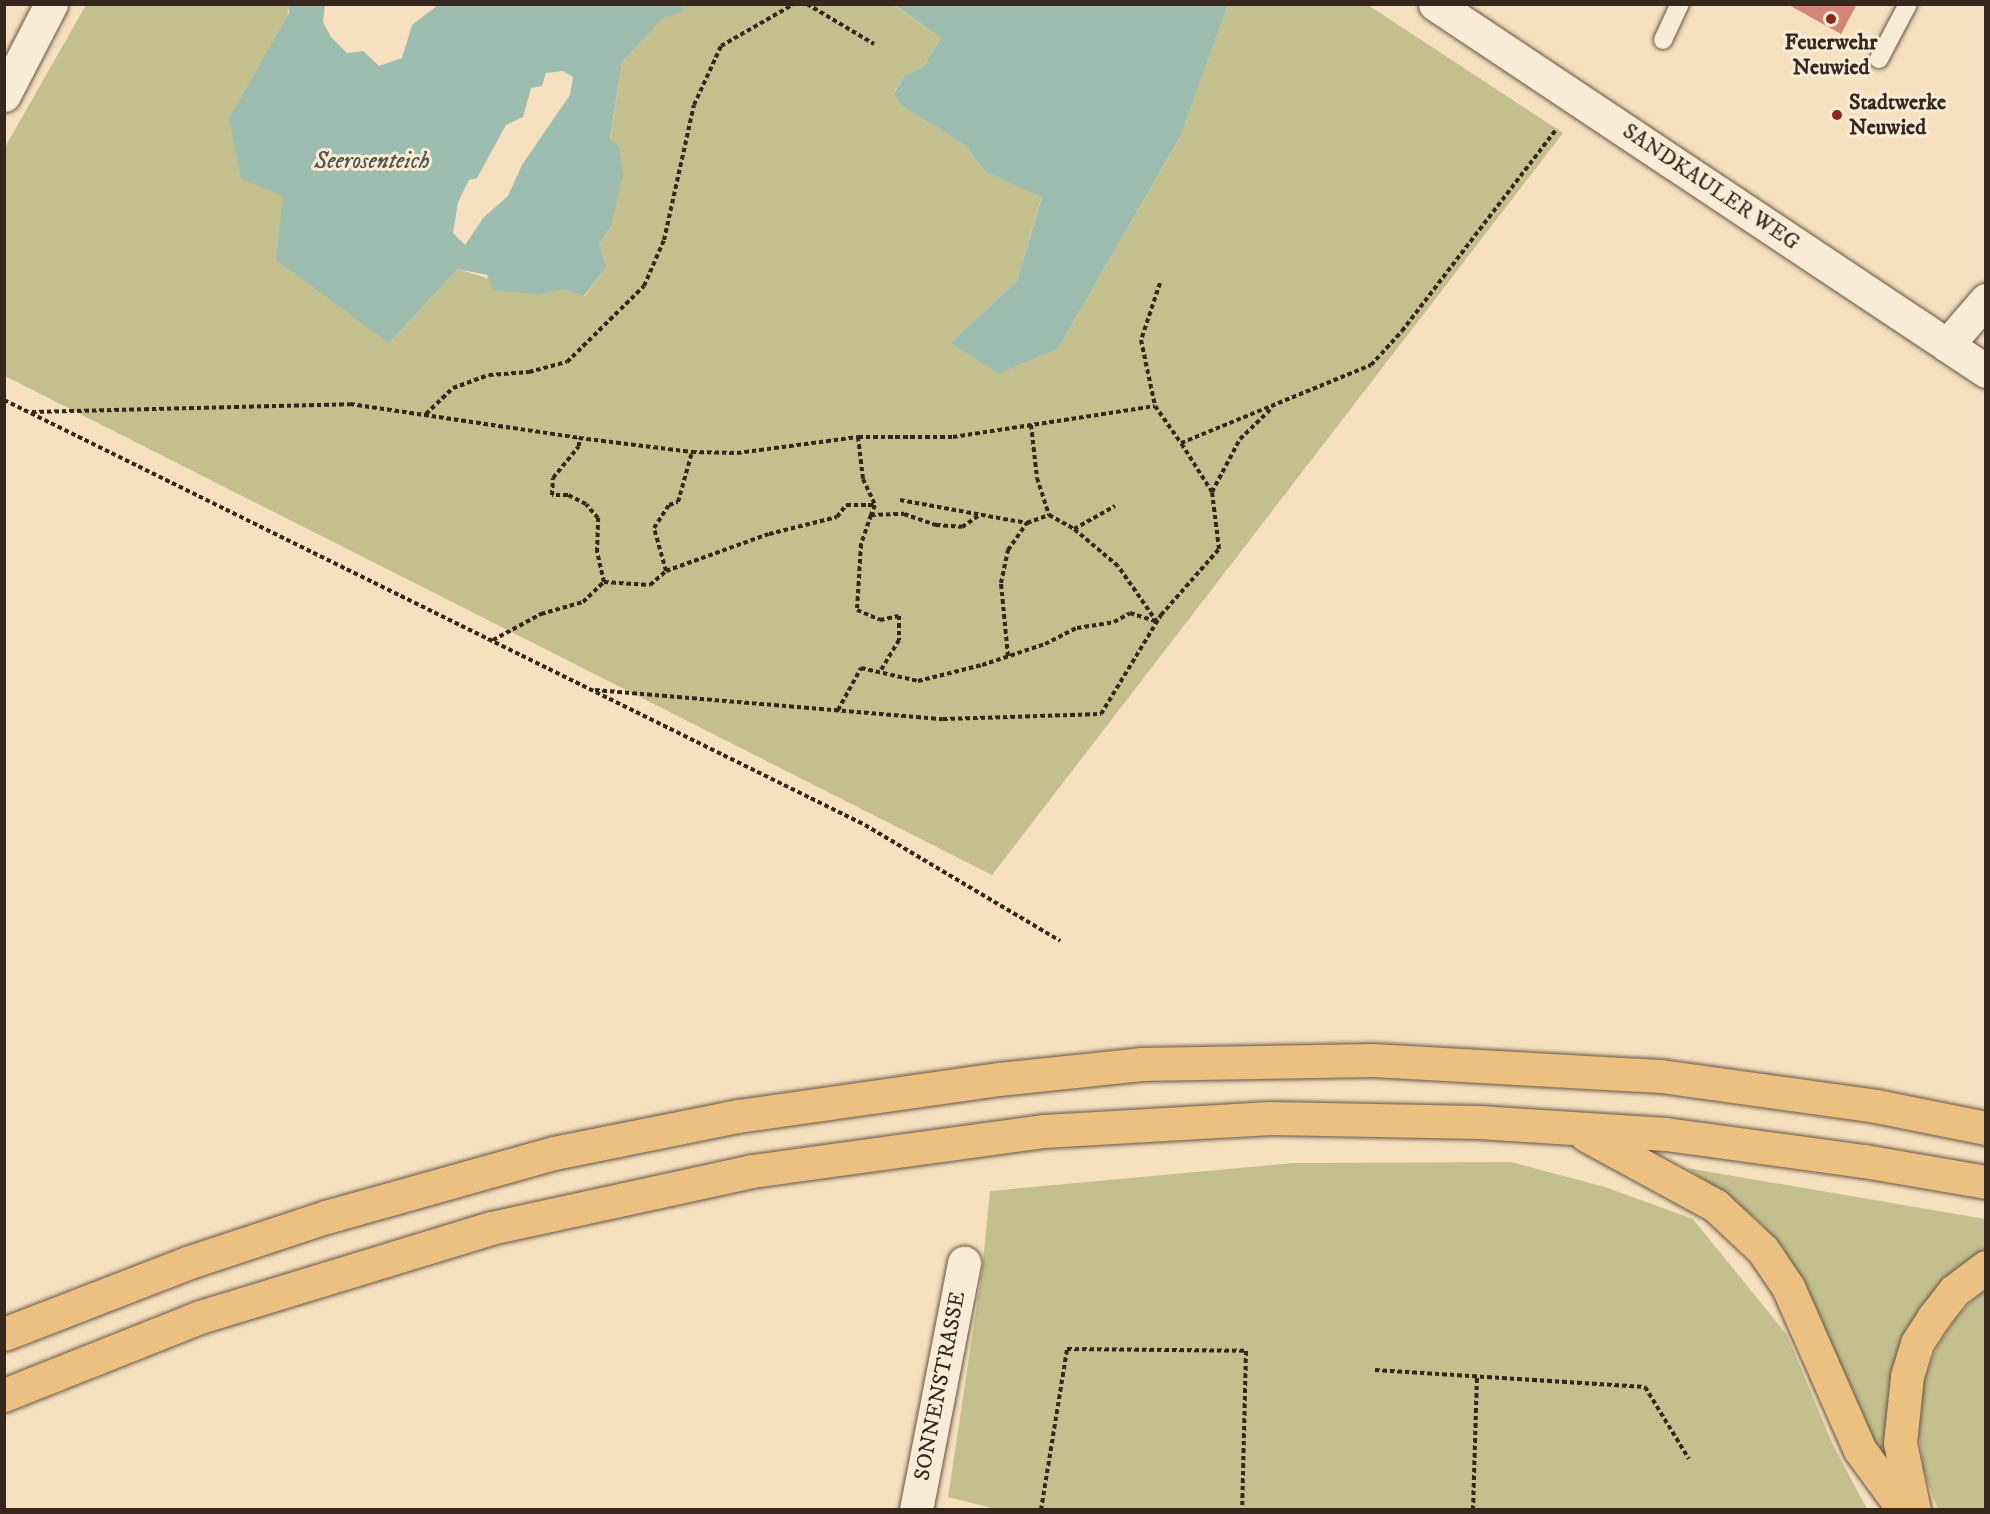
<!DOCTYPE html>
<html>
<head>
<meta charset="utf-8">
<style>
	body { margin:0 }
	#map { position:relative; width:1990px; height:1514px; overflow:hidden; background:#f6e0bf; font-family:"IM FELL DW Pica",serif }
	div>[style] { position:absolute }
	.green>* { inset:0; background:#c3c08e }
	.water>* { inset:0; background:#9dbdb1 }
	.building>* { inset:0; background:#d38579 }
	.path>* { height:4px; margin-top:-2px; transform-origin:0; background:repeating-linear-gradient(90deg,#36261b 0 4.5px,transparent 0 7.5px) }
	.roads { filter:drop-shadow(0 0 2px #665444) drop-shadow(0 0 2px #665444) }
	.service>* { height:18px; margin:-9px; padding:0 9px; transform-origin:9px; border-radius:9px; background:#f9ebd5 }
	.minor>* { height:33px; margin:-16.5px; padding:0 16.5px; transform-origin:16.5px; border-radius:16.5px; background:#f9ebd5 }
	.tertiary>* { height:33px; margin:-16.5px; padding:0 16.5px; transform-origin:16.5px; border-radius:16.5px; background:#f9ebd5 }
	.trunk>* { height:33px; margin:-16.5px; padding:0 16.5px; transform-origin:16.5px; border-radius:16.5px; background:#ebc080 }
	.dots>* { width:16px; height:16px; translate:-50% -50%; box-sizing:border-box; border:3px solid #f9ebd5; border-radius:50% }
	span { translate:-50% -50%; white-space:nowrap; text-align:center; line-height:1.15; -webkit-text-stroke:6px #f9ebd5; paint-order:stroke }
	.poi-label { font-size:22px; color:#36261b; font-weight:700 }
	.left { translate:0 -50%; text-align:left }
	.street-label { font-size:22px; color:#36261b }
	.water-label { font-size:24px; color:#555348; font-style:italic }
	.frame { position:absolute; inset:0; border:6px solid #36261b; pointer-events:none }
</style>
</head>
<body>
<div id="map">
	<div class="green">
		<i style="clip-path:polygon(86px 5px,288px 5px,283px 196px,389px 343px,458px 269px,541px 295px,564px 289px,585px 296px,607px 267px,599px 245px,611px 226px,610px 139px,622px 62px,663px 17px,684px 11px,682px 5px,893px 5px,941px 38px,923px 67px,905px 75px,894px 92px,900px 105px,965px 145px,985px 172px,1042px 196px,1017px 281px,952px 343px,999px 374px,1058px 349px,1181px 135px,1228px 5px,1368px 5px,1563px 133px,992px 875px,5px 376px,5px 147px)"></i>
		<i style="clip-path:polygon(1511px 1162px,1605px 1187px,1693px 1219px,1787px 1335px,1833px 1445px,1867px 1509px,999px 1510px,948px 1497px,982px 1271px,990px 1191px,1293px 1163px)"></i>
		<i style="clip-path:polygon(1687px 1168px,1985px 1219px,1985px 1251px,1953px 1273px,1889px 1455px,1878px 1456px,1814px 1305px,1783px 1248px,1755px 1217px)"></i>
		<i style="clip-path:polygon(1985px 1289px,1985px 1509px,1938px 1510px,1924px 1472px,1917px 1421px,1923px 1382px,1938px 1345px,1958px 1315px)"></i>
	</div>
	<div class="water">
		<i style="clip-path:polygon(evenodd,682px 4px,684px 11px,663px 18px,622px 62px,610px 138px,619px 147px,623px 175px,611px 226px,599px 245px,607px 267px,584px 296px,564px 289px,541px 295px,493px 290px,487px 275px,458px 269px,389px 343px,276px 260px,283px 196px,241px 179px,229px 119px,289px 13px,288px 5px,325px 5px,323px 22px,331px 37px,347px 53px,363px 51px,379px 66px,402px 58px,412px 25px,438px 5px,682px 4px,563px 71px,573px 77px,570px 95px,522px 165px,508px 196px,483px 218px,465px 245px,453px 233px,458px 202px,469px 180px,477px 178px,506px 125px,523px 117px,531px 88px,542px 86px,546px 73px,563px 71px)"></i>
		<i style="clip-path:polygon(894px 5px,1228px 5px,1181px 135px,1058px 349px,999px 374px,951px 343px,1017px 281px,1042px 197px,985px 172px,965px 145px,900px 105px,894px 93px,905px 75px,923px 67px,941px 38px)"></i>
	</div>
	<div class="building">
		<i style="clip-path:polygon(1787px 4px,1857px 4px,1841px 34px)"></i>
	</div>
	<div class="path">
		<i style="left:807px;top:4px;width:78px;rotate:30.8deg"></i>
		<i style="left:1985px;top:254px;width:1px"></i>
		<i style="left:1160px;top:283px;width:60px;rotate:108.4deg"></i>
		<i style="left:1141px;top:340px;width:67px;rotate:78deg"></i>
		<i style="left:1155px;top:406px;width:45px;rotate:54.9deg"></i>
		<i style="left:1181px;top:443px;width:205px;rotate:-22.3deg"></i>
		<i style="left:1371px;top:365px;width:46px;rotate:-47.6deg"></i>
		<i style="left:1402px;top:331px;width:255px;rotate:-52.6deg"></i>
		<i style="left:4px;top:400px;width:960px;rotate:26.27deg"></i>
		<i style="left:865px;top:825px;width:227px;rotate:30.7deg"></i>
		<i style="left:32px;top:412px;width:318px;rotate:-1.4deg"></i>
		<i style="left:350px;top:404px;width:232px;rotate:8.4deg"></i>
		<i style="left:579px;top:438px;width:114px;rotate:7.1deg"></i>
		<i style="left:692px;top:452px;width:45px;rotate:1.3deg"></i>
		<i style="left:737px;top:453px;width:122px;rotate:-7.5deg"></i>
		<i style="left:858px;top:437px;width:95px"></i>
		<i style="left:953px;top:437px;width:204px;rotate:-8.7deg"></i>
		<i style="left:426px;top:414px;width:37px;rotate:-44deg"></i>
		<i style="left:453px;top:388px;width:38px;rotate:-20deg"></i>
		<i style="left:489px;top:375px;width:40px;rotate:-4.3deg"></i>
		<i style="left:529px;top:372px;width:39px;rotate:-15deg"></i>
		<i style="left:567px;top:362px;width:108px;rotate:-44.6deg"></i>
		<i style="left:644px;top:286px;width:50px;rotate:-66.5deg"></i>
		<i style="left:664px;top:240px;width:138px;rotate:-77.5deg"></i>
		<i style="left:694px;top:105px;width:65px;rotate:-65.4deg"></i>
		<i style="left:721px;top:46px;width:84px;rotate:-29.9deg"></i>
		<i style="left:1031px;top:425px;width:53px;rotate:83.5deg"></i>
		<i style="left:1037px;top:478px;width:39px;rotate:72deg"></i>
		<i style="left:858px;top:437px;width:42px;rotate:83.2deg"></i>
		<i style="left:863px;top:479px;width:29px;rotate:65deg"></i>
		<i style="left:875px;top:505px;width:11px;rotate:112deg"></i>
		<i style="left:871px;top:515px;width:33px;rotate:-2deg"></i>
		<i style="left:904px;top:514px;width:34px;rotate:19deg"></i>
		<i style="left:936px;top:525px;width:26px;rotate:4deg"></i>
		<i style="left:962px;top:527px;width:22px;rotate:-34deg"></i>
		<i style="left:1212px;top:492px;width:60px;rotate:-62.2deg"></i>
		<i style="left:1240px;top:439px;width:45px;rotate:-44.1deg"></i>
		<i style="left:900px;top:500px;width:129px;rotate:10.3deg"></i>
		<i style="left:871px;top:515px;width:31px;rotate:109deg"></i>
		<i style="left:861px;top:544px;width:66px;rotate:93.5deg"></i>
		<i style="left:857px;top:610px;width:25px;rotate:23deg"></i>
		<i style="left:880px;top:620px;width:19px;rotate:-12deg"></i>
		<i style="left:899px;top:616px;width:24px;rotate:90deg"></i>
		<i style="left:899px;top:640px;width:37px;rotate:121deg"></i>
		<i style="left:666px;top:571px;width:109px;rotate:-19.8deg"></i>
		<i style="left:769px;top:534px;width:70px;rotate:-14deg"></i>
		<i style="left:837px;top:517px;width:15px;rotate:-53deg"></i>
		<i style="left:846px;top:505px;width:29px"></i>
		<i style="left:604px;top:582px;width:46px;rotate:3.7deg"></i>
		<i style="left:650px;top:585px;width:21px;rotate:-41deg"></i>
		<i style="left:666px;top:571px;width:45px;rotate:-105.6deg"></i>
		<i style="left:654px;top:528px;width:27px;rotate:-57deg"></i>
		<i style="left:669px;top:505px;width:9px;rotate:-18deg"></i>
		<i style="left:678px;top:502px;width:52px;rotate:-74.4deg"></i>
		<i style="left:493px;top:640px;width:55px;rotate:-28.4deg"></i>
		<i style="left:541px;top:614px;width:44px;rotate:-15.9deg"></i>
		<i style="left:583px;top:602px;width:29px;rotate:-44deg"></i>
		<i style="left:604px;top:582px;width:31px;rotate:-103deg"></i>
		<i style="left:597px;top:552px;width:34px;rotate:-88deg"></i>
		<i style="left:598px;top:518px;width:18px;rotate:-131deg"></i>
		<i style="left:586px;top:504px;width:20px;rotate:-153deg"></i>
		<i style="left:568px;top:495px;width:16px;rotate:180deg"></i>
		<i style="left:552px;top:495px;width:17px;rotate:-87deg"></i>
		<i style="left:553px;top:478px;width:41px;rotate:-50.9deg"></i>
		<i style="left:579px;top:446px;width:8px;rotate:-90deg"></i>
		<i style="left:1008px;top:656px;width:73px;rotate:-95.5deg"></i>
		<i style="left:1001px;top:583px;width:34px;rotate:-78deg"></i>
		<i style="left:1008px;top:550px;width:33px;rotate:-55deg"></i>
		<i style="left:1027px;top:523px;width:23px;rotate:-20deg"></i>
		<i style="left:1049px;top:515px;width:29px;rotate:29deg"></i>
		<i style="left:595px;top:690px;width:349px;rotate:4.8deg"></i>
		<i style="left:943px;top:719px;width:158px;rotate:-1.8deg"></i>
		<i style="left:1101px;top:714px;width:116px;rotate:-58.8deg"></i>
		<i style="left:1161px;top:615px;width:88px;rotate:-48.7deg"></i>
		<i style="left:1219px;top:549px;width:57px;rotate:-97deg"></i>
		<i style="left:1212px;top:492px;width:58px;rotate:-122.3deg"></i>
		<i style="left:838px;top:710px;width:48px;rotate:-61.3deg"></i>
		<i style="left:861px;top:668px;width:58px;rotate:12.8deg"></i>
		<i style="left:918px;top:681px;width:66px;rotate:-14deg"></i>
		<i style="left:982px;top:665px;width:66px;rotate:-18.4deg"></i>
		<i style="left:1045px;top:644px;width:36px;rotate:-27deg"></i>
		<i style="left:1077px;top:628px;width:37px;rotate:-9deg"></i>
		<i style="left:1114px;top:622px;width:18px;rotate:-29deg"></i>
		<i style="left:1130px;top:613px;width:28px;rotate:18deg"></i>
		<i style="left:1157px;top:622px;width:68px;rotate:-124.9deg"></i>
		<i style="left:1118px;top:566px;width:57px;rotate:-139.9deg"></i>
		<i style="left:1074px;top:529px;width:47px;rotate:-29.3deg"></i>
		<i style="left:1375px;top:1370px;width:271px;rotate:3.6deg"></i>
		<i style="left:1645px;top:1387px;width:84px;rotate:58.6deg"></i>
		<i style="left:1041px;top:1510px;width:163px;rotate:-80.8deg"></i>
		<i style="left:1067px;top:1349px;width:179px;rotate:0.6deg"></i>
		<i style="left:1246px;top:1351px;width:159px;rotate:91.4deg"></i>
		<i style="left:1473px;top:1510px;width:135px;rotate:-88.3deg"></i>
	</div>
	<div class="roads">
		<div class="service">
			<i style="left:1663px;top:40px;width:40px;rotate:-65deg"></i>
			<i style="left:1879px;top:59px;width:62px;rotate:-62.2deg"></i>
		</div>
		<div class="minor">
			<i style="left:1435px;top:4px;width:615px;rotate:33.66deg"></i>
			<i style="left:4px;top:95px;width:102px;rotate:-62.7deg"></i>
			<i style="left:916px;top:1510px;width:252px;rotate:-79deg"></i>
		</div>
		<div class="tertiary">
			<i style="left:1947px;top:345px;width:60px;rotate:-49.1deg"></i>
			<i style="left:1947px;top:345px;width:47px;rotate:33.7deg"></i>
		</div>
		<div class="trunk">
			<i style="left:1586px;top:1135px;width:148px;rotate:28.6deg"></i>
			<i style="left:1716px;top:1206px;width:64px;rotate:43.1deg"></i>
			<i style="left:1763px;top:1250px;width:45px;rotate:56deg"></i>
			<i style="left:1788px;top:1287px;width:178px;rotate:66.2deg"></i>
			<i style="left:1860px;top:1450px;width:74px;rotate:53.7deg"></i>
			<i style="left:4px;top:1334px;width:199px;rotate:-21.2deg"></i>
			<i style="left:190px;top:1262px;width:143px;rotate:-18.3deg"></i>
			<i style="left:326px;top:1217px;width:237px;rotate:-15.7deg"></i>
			<i style="left:554px;top:1153px;width:188px;rotate:-11.4deg"></i>
			<i style="left:738px;top:1116px;width:264px;rotate:-8.1deg"></i>
			<i style="left:999px;top:1079px;width:143px;rotate:-6deg"></i>
			<i style="left:1141px;top:1064px;width:232px;rotate:-1deg"></i>
			<i style="left:1373px;top:1060px;width:288px;rotate:3.2deg"></i>
			<i style="left:1661px;top:1076px;width:217px;rotate:7.9deg"></i>
			<i style="left:1876px;top:1106px;width:112px;rotate:11.3deg"></i>
			<i style="left:4px;top:1395px;width:211px;rotate:-21.7deg"></i>
			<i style="left:200px;top:1317px;width:304px;rotate:-17deg"></i>
			<i style="left:491px;top:1228px;width:267px;rotate:-12.3deg"></i>
			<i style="left:752px;top:1171px;width:295px;rotate:-7.8deg"></i>
			<i style="left:1044px;top:1131px;width:227px;rotate:-3.3deg"></i>
			<i style="left:1271px;top:1118px;width:208px;rotate:1.1deg"></i>
			<i style="left:1479px;top:1122px;width:187px;rotate:3.7deg"></i>
			<i style="left:1666px;top:1134px;width:200px;rotate:7.8deg"></i>
			<i style="left:1864px;top:1161px;width:124px;rotate:9.8deg"></i>
			<i style="left:1914px;top:1510px;width:68px;rotate:-101.8deg"></i>
			<i style="left:1900px;top:1443px;width:67px;rotate:-84deg"></i>
			<i style="left:1907px;top:1376px;width:34px;rotate:-73deg"></i>
			<i style="left:1917px;top:1343px;width:30px;rotate:-57deg"></i>
			<i style="left:1933px;top:1318px;width:34px;rotate:-52deg"></i>
			<i style="left:1954px;top:1291px;width:40px;rotate:-37deg"></i>
		</div>
	</div>
	<div class="dots">
		<i style="left:1831px;top:19px;background:#8f2418"></i>
		<i style="left:1837px;top:115px;background:#8f2418"></i>
	</div>
	<div class="poi-label">
		<span style="left:1831px;top:55px">Feuerwehr<br>Neuwied</span>
		<span class="left" style="left:1849px;top:115px">Stadtwerke<br>Neuwied</span>
	</div>
	<div class="street-label">
		<span style="left:1711px;top:187px;rotate:34deg">SANDKAULER WEG</span>
		<span style="left:940px;top:1386px;rotate:-79deg">SONNENSTRASSE</span>
	</div>
	<div class="water-label">
		<span style="left:372px;top:162px">Seerosenteich</span>
	</div>
	<div class="frame"></div>
</div>
</body>
</html>
